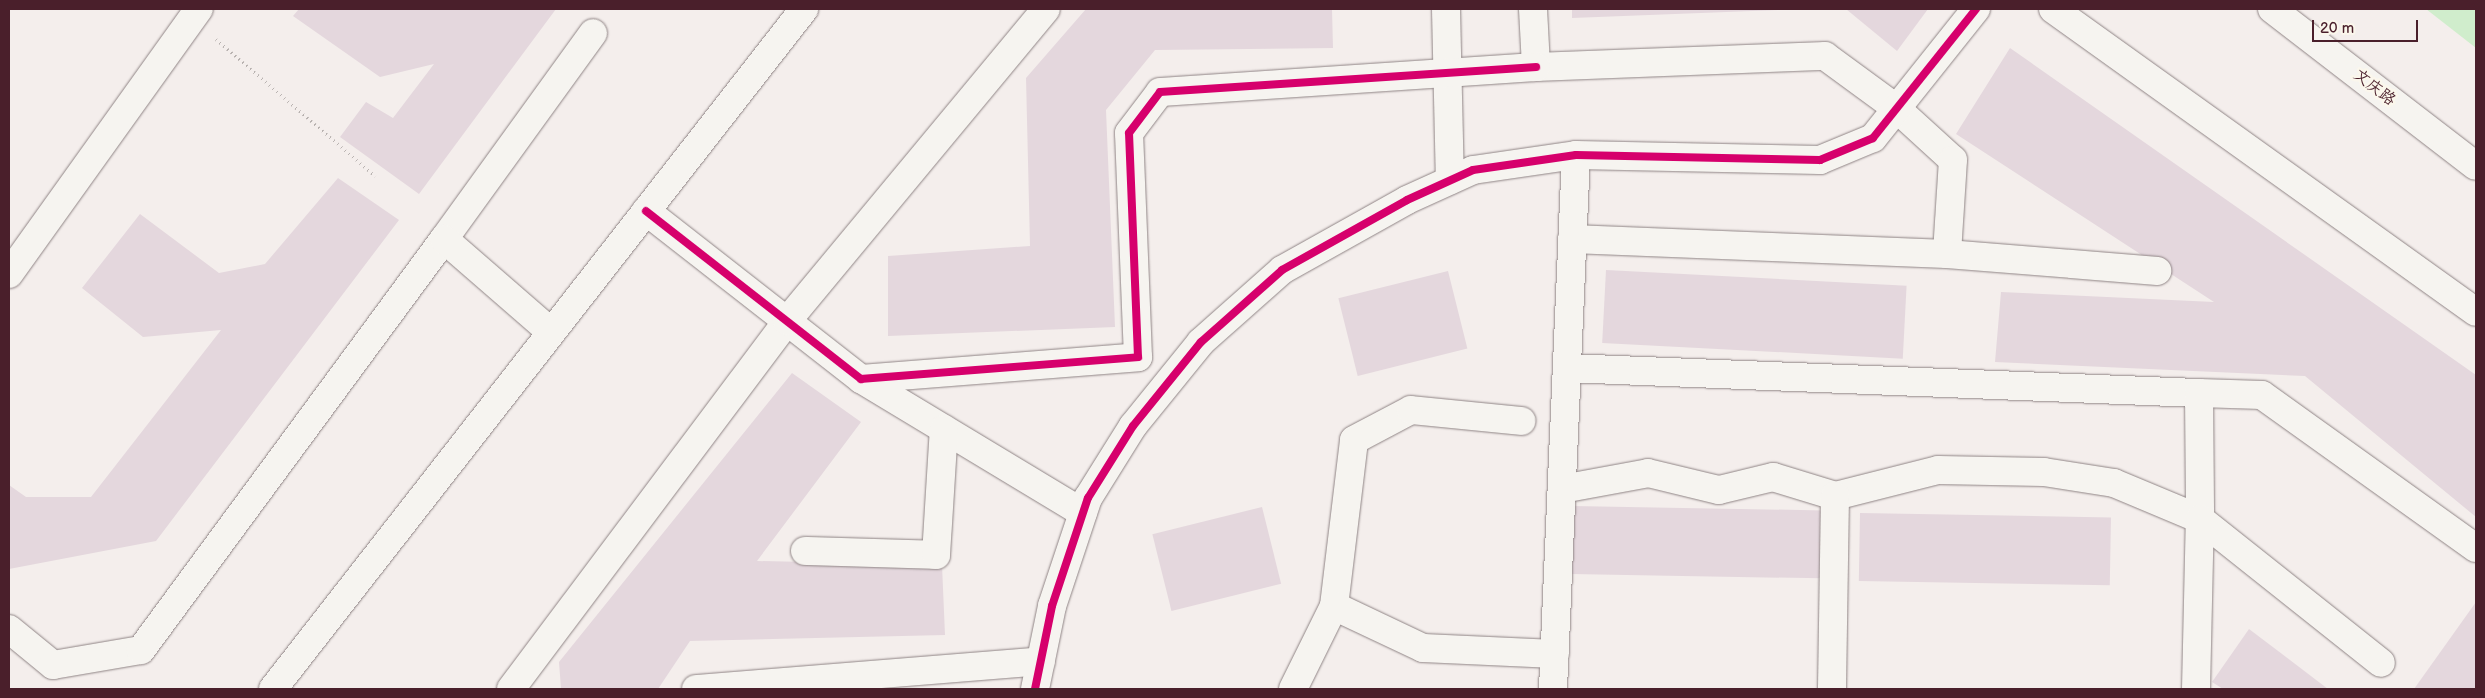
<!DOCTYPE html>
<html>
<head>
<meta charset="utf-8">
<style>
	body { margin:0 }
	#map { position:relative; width:2485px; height:698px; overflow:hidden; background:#f4eeec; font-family:"Balsamiq Sans","LXGW WenKai TC",sans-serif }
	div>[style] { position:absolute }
	.green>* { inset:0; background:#d0edcc }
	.building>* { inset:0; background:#e4d7dd; transform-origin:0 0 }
	.path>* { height:3px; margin-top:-1.5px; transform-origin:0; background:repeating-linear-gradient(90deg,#b8b2b0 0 1px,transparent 0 5px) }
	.roads { filter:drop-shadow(0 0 1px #8f8485) drop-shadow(0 0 1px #8f8485) }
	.minor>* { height:28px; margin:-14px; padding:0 14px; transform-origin:14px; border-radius:14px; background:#f6f4f0 }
	.tertiary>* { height:28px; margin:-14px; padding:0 14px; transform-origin:14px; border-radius:14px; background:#f6f4f0 }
	.cycleway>* { height:8px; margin:-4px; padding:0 4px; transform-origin:4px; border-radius:4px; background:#d6006c }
	span { translate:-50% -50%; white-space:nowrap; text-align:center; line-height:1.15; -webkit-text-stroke:5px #fbf7ec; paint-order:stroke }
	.street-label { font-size:16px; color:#4a1f2b }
	.frame { position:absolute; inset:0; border:10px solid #4a1f2b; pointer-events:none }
	.scale { position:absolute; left:2312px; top:20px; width:106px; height:22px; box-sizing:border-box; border:2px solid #4a1f2b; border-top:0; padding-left:6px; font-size:15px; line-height:18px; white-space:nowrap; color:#4a1f2b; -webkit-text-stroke:4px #fbf7ec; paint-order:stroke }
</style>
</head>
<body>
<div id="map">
	<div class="green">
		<i style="clip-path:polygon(2426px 9px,2476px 9px,2476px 48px)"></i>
	</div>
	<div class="building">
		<i style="clip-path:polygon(299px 9px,556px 9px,419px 194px,340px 137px,366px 102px,393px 118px,434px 64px,380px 77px,293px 16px)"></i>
		<i style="clip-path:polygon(1086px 9px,1332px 9px,1333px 48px,1155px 50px,1106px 110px,1115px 327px,888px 336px,888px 256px,1030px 246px,1026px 78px)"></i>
		<i style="clip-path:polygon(1572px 9px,1778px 9px,1778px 10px,1572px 18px)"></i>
		<i style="clip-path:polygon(1846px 9px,1928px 9px,1897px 51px)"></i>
		<i style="clip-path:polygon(2010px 48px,2476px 375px,2476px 517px,2305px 376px,1995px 362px,2001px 292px,2214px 302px,1956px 134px)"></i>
		<i style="clip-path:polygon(338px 178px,399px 220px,156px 541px,9px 569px,9px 485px,26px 497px,91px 497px,221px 330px,143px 337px,82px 288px,140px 214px,219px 273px,265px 264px)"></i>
		<i style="left:1606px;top:270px;width:301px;height:73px;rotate:3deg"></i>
		<i style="left:1448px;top:271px;width:80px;height:113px;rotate:76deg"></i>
		<i style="clip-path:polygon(792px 373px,861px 422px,757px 561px,942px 565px,945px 635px,690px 641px,658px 689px,561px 689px,559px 662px)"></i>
		<i style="left:1572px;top:506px;width:251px;height:68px;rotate:1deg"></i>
		<i style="left:1262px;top:507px;width:79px;height:113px;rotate:76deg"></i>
		<i style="left:1860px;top:513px;width:251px;height:68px;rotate:1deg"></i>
		<i style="clip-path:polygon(2476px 602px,2476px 689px,2414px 689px)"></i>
		<i style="clip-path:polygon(2249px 629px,2328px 689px,2223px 689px,2212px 682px)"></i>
	</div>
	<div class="path">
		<i style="left:216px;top:39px;width:210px;rotate:40.7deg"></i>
	</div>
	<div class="roads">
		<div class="minor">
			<i style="left:1446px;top:9px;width:171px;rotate:88.7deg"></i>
			<i style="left:1533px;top:9px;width:58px;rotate:87deg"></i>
			<i style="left:1536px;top:67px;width:289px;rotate:-2.2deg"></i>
			<i style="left:1825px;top:56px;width:88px;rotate:36.2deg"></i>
			<i style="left:1896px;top:108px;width:77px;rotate:42.4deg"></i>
			<i style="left:1953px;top:160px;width:94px;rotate:93.7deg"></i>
			<i style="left:1947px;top:254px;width:211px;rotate:4.6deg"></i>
			<i style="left:2053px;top:9px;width:520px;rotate:35.61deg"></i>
			<i style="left:646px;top:211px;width:273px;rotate:38deg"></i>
			<i style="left:861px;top:379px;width:278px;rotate:-4.5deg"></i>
			<i style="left:1138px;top:357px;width:224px;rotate:-92.3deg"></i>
			<i style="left:1129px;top:133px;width:51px;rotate:-52.9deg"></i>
			<i style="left:1160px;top:92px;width:377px;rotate:-3.8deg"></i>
			<i style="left:444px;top:239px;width:254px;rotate:-54.1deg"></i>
			<i style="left:1572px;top:239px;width:375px;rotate:2.3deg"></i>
			<i style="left:9px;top:274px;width:326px;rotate:-54.4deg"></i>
			<i style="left:1567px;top:368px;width:632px;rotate:2.27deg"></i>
			<i style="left:2199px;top:393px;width:126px;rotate:89.5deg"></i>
			<i style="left:2200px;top:519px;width:93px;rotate:-157.3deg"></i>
			<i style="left:2114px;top:483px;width:71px;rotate:-171.1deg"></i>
			<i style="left:2044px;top:472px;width:106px;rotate:-178.9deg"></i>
			<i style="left:1938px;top:470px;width:106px;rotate:165.8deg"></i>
			<i style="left:861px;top:379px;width:259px;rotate:31.1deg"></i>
			<i style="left:2199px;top:393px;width:63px;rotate:1.8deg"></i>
			<i style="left:2262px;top:395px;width:263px;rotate:35.6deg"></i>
			<i style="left:1562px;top:489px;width:87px;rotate:-10.5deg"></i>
			<i style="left:1648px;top:473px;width:73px;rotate:13.5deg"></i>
			<i style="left:1719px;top:490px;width:56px;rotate:-13.5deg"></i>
			<i style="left:1773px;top:477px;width:65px;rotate:17deg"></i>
			<i style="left:1835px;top:496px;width:193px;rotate:90.9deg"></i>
			<i style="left:2200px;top:519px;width:231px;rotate:38.5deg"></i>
			<i style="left:805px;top:551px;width:131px;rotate:1.7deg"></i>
			<i style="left:936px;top:555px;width:126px;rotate:-86.4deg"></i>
			<i style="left:1334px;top:606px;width:167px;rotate:-83.1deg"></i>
			<i style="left:1354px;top:440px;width:64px;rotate:-27.8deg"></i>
			<i style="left:1411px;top:410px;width:111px;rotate:5.7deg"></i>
			<i style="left:9px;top:629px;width:57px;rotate:39.3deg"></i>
			<i style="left:53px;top:665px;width:89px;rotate:-9.7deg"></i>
			<i style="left:141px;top:650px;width:511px;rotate:-53.6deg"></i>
			<i style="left:444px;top:239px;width:142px;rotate:41deg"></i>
			<i style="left:511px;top:689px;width:460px;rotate:-53.1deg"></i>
			<i style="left:787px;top:321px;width:405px;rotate:-50.3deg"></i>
			<i style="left:696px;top:689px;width:346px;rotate:-4.6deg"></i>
			<i style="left:1035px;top:689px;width:85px;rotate:-78.4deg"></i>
			<i style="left:1052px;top:606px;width:114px;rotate:-71.6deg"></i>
			<i style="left:1088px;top:498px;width:85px;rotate:-58deg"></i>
			<i style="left:1133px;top:426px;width:108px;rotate:-51deg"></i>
			<i style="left:1201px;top:342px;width:108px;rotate:-41.6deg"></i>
			<i style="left:1282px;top:270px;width:143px;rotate:-29.2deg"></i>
			<i style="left:1407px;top:200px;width:72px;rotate:-24.4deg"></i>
			<i style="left:1473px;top:170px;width:104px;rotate:-8.3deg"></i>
			<i style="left:1576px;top:155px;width:244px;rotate:1.2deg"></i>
			<i style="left:1820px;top:160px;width:57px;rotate:-22.5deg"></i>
			<i style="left:1873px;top:138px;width:165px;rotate:-51.4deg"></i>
			<i style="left:1293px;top:689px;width:93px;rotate:-63.7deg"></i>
			<i style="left:1334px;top:606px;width:98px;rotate:25.3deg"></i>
			<i style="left:1423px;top:648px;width:132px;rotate:2.6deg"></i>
			<i style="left:1553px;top:689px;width:534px;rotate:-87.53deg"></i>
			<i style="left:2196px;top:689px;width:170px;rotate:-88.7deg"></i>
		</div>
		<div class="tertiary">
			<i style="left:2272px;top:9px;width:257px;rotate:37.6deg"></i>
			<i style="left:273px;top:689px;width:863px;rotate:-52.01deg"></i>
		</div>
	</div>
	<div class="cycleway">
		<i style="left:646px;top:211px;width:273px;rotate:38deg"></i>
		<i style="left:861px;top:379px;width:278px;rotate:-4.5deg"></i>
		<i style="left:1138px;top:357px;width:224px;rotate:-92.3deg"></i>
		<i style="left:1129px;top:133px;width:51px;rotate:-52.9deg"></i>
		<i style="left:1160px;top:92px;width:377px;rotate:-3.8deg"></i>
		<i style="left:1035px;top:689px;width:85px;rotate:-78.4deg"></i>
		<i style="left:1052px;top:606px;width:114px;rotate:-71.6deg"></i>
		<i style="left:1088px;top:498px;width:85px;rotate:-58deg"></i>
		<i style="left:1133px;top:426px;width:108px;rotate:-51deg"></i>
		<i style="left:1201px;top:342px;width:108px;rotate:-41.6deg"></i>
		<i style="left:1282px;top:270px;width:143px;rotate:-29.2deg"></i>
		<i style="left:1407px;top:200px;width:72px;rotate:-24.4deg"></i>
		<i style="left:1473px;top:170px;width:104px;rotate:-8.3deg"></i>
		<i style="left:1576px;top:155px;width:244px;rotate:1.2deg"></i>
		<i style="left:1820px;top:160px;width:57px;rotate:-22.5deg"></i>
		<i style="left:1873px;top:138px;width:165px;rotate:-51.4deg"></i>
	</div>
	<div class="street-label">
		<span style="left:2374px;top:88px;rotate:38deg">文庆路</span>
	</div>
	<div class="frame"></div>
	<div class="scale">20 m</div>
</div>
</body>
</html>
